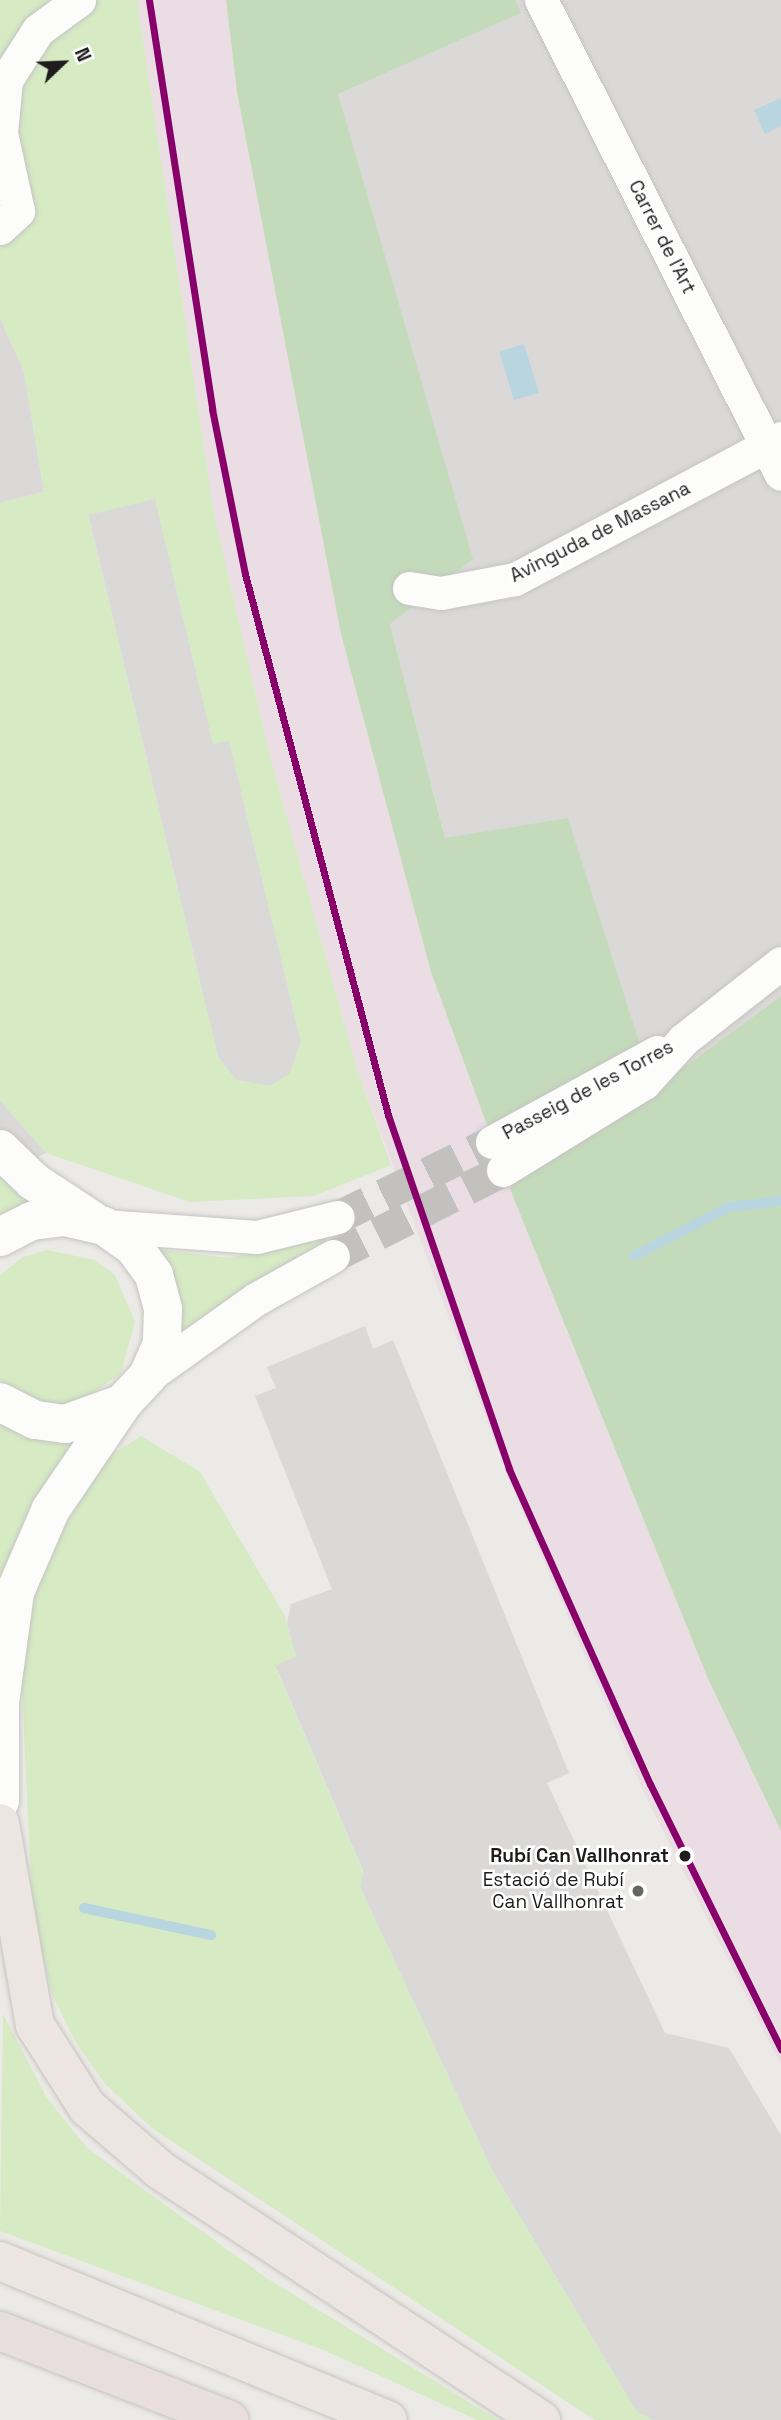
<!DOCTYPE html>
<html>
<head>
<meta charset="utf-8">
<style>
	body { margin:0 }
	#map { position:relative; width:781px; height:2420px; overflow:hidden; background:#eceae6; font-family:"Space Grotesk",sans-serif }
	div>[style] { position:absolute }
	.residential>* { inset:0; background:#dbd9d7 }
	.industrial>* { inset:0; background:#eadee4 }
	.religious>* { inset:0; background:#dad9d7 }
	.grass>* { inset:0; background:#d6eac4 }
	.forest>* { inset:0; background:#c4dbbb }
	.water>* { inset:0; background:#b9d5e0; transform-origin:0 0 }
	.stream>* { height:10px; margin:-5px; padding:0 5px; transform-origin:5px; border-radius:5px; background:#b9d5e0 }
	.minor-tunnel>* { height:33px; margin-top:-16.5px; transform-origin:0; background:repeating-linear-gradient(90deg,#c3c1be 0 33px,transparent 0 50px) }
	.roads { filter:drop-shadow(0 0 2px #c4c4c2) drop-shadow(0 0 2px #c4c4c2) }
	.minor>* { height:33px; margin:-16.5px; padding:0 16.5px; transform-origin:16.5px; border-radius:16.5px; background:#fcfcfb }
	.tertiary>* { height:38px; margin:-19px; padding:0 19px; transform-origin:19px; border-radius:19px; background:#fcfcfb }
	.trunk>* { height:38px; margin:-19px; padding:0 19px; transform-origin:19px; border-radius:19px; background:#ece5e2 }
	.motorway>* { height:38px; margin:-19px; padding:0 19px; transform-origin:19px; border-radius:19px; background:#e9dedf }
	.rail-1>* { height:7px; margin:-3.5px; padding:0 3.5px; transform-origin:3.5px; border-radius:3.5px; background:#88006a }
	.dots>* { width:19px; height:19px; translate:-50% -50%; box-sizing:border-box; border:4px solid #fff; border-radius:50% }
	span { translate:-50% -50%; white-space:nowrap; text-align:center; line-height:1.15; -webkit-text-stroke:5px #fff; paint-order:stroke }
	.street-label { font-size:19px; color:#1d1d1d }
	.stop-label { font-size:19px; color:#1d1d1d; font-weight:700 }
	.right { translate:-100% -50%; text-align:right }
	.poi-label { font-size:19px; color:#1d1d1d }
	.north { position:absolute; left:28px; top:28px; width:70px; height:70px; -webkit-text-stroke:5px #fff; paint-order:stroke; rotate:67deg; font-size:19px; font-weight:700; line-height:28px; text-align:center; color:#1d1d1d }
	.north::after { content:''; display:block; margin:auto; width:24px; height:32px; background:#1d1d1d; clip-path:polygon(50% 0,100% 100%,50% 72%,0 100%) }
</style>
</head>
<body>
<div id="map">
	<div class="residential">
		<i style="clip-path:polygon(515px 0,781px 0,781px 996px,654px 1089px,445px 838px,390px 624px,338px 93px,520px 13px)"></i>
		<i style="clip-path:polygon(0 318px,24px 371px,44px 492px,0 503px)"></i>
		<i style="clip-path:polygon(0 1100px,46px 1153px,0 1173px)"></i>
	</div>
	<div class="industrial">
		<i style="clip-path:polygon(137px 0,226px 0,237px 92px,514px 1199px,708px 1679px,781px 1831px,781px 2065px,646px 1797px,510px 1483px,357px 1069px,270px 756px,214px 514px)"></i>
	</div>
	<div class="religious">
		<i style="clip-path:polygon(155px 498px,213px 743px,229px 740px,301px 1042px,290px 1074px,270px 1086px,236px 1080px,218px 1057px,88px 514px)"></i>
		<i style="clip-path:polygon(365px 1326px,373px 1349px,393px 1340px,569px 1773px,547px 1783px,665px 2033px,729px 2048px,781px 2135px,781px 2420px,652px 2420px,636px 2411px,492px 2170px,360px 1887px,363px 1871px,275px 1665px,296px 1656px,285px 1632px,291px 1604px,332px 1589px,255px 1396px,276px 1388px,267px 1367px)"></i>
	</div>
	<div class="grass">
		<i style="clip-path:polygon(evenodd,0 0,137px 0,214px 514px,270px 756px,357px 1069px,391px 1165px,314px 1196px,190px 1202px,46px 1153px,0 1100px,0 503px,44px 492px,24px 371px,0 318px,0 0,155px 499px,213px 744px,229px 740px,301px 1042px,290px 1073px,270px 1086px,236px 1080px,218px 1057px,88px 515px,155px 499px)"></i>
		<i style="clip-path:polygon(0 1170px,36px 1199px,0 1222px)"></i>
		<i style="clip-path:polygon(324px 1237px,328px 1246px,178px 1342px,153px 1249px,229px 1258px)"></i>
		<i style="clip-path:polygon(47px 1250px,95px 1260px,115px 1275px,135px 1322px,121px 1373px,78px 1404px,51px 1406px,0 1381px,0 1275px,23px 1257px)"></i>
		<i style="clip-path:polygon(0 1425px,46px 1441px,80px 1439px,0 1586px)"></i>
		<i style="clip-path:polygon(141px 1436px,200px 1472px,285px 1616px,296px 1656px,275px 1666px,363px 1872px,360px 1887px,492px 2170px,636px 2411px,652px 2420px,595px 2420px,153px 2129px,105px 2084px,75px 2041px,53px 1996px,33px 1925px,21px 1668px,41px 1564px,108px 1457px)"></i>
		<i style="clip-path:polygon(3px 2014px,47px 2098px,88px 2149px,268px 2279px,498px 2420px,477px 2420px,326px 2351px,0 2231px)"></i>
	</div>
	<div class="forest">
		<i style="clip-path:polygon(226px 0,515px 0,521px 13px,338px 94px,473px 559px,390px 624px,445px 838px,568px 818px,654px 1089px,781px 996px,781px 1831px,708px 1679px,514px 1199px,431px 972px,341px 634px,237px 92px)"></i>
	</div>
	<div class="water">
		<i style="clip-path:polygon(781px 98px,781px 126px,765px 134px,754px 110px)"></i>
		<i style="left:524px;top:344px;width:51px;height:26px;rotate:73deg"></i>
	</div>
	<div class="stream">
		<i style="left:634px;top:1256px;width:107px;rotate:-27.3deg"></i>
		<i style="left:729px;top:1207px;width:52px;rotate:-6.6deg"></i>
		<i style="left:84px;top:1908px;width:130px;rotate:12deg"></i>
	</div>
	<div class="minor-tunnel">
		<i style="left:338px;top:1217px;width:171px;rotate:-26deg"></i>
		<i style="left:333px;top:1256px;width:191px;rotate:-26.8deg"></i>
	</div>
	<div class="roads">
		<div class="minor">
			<i style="left:541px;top:0;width:531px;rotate:63.15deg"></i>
			<i style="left:0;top:228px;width:25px;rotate:-43deg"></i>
			<i style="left:18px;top:211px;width:80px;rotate:-102.3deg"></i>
			<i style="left:1px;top:133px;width:53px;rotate:-84.6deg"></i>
			<i style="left:6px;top:80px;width:59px;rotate:-57.4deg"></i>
			<i style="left:38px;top:30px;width:51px;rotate:-36.2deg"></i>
			<i style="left:409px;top:588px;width:32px;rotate:9deg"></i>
			<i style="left:441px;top:593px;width:75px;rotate:-10.7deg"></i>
			<i style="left:515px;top:579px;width:301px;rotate:-27.9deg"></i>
			<i style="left:492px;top:1142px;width:188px;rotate:-28.6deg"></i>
			<i style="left:503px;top:1170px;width:166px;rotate:-31.7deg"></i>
			<i style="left:644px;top:1083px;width:59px;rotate:-47.7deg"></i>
			<i style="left:684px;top:1039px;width:123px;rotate:-38.1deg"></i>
			<i style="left:104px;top:1226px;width:153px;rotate:4.1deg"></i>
			<i style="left:257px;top:1237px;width:83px;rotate:-13.9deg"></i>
			<i style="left:148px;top:1376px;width:133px;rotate:-35.5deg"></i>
			<i style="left:256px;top:1299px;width:88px;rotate:-29.2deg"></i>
		</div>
		<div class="tertiary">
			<i style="left:0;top:1149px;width:46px;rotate:44.1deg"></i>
			<i style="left:33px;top:1181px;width:71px;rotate:33.5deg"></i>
			<i style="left:0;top:1237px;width:36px;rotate:-27deg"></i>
			<i style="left:32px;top:1221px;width:33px;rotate:-7deg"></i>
			<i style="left:65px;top:1217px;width:40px;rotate:13deg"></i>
			<i style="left:104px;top:1226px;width:35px;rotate:35deg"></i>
			<i style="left:133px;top:1246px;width:36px;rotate:54deg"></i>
			<i style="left:154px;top:1275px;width:35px;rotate:75deg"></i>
			<i style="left:163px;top:1309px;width:35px;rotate:92deg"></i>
			<i style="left:162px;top:1344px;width:35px;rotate:114deg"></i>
			<i style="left:148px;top:1376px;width:37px;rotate:133deg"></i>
			<i style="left:123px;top:1403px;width:62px;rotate:160.1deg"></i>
			<i style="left:65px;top:1424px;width:30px;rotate:-172deg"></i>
			<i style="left:35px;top:1420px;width:39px;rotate:-153deg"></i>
			<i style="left:0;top:1801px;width:98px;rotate:-90deg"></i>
			<i style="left:0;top:1703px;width:112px;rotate:-82.3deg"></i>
			<i style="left:15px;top:1592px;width:90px;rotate:-66.6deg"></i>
			<i style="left:51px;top:1509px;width:128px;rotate:-55.8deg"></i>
		</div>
		<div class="trunk">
			<i style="left:0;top:1823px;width:205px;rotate:80.2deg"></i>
			<i style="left:35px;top:2025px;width:97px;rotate:57.6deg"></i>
			<i style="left:87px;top:2107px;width:96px;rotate:40.8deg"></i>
			<i style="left:160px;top:2170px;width:456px;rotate:33.3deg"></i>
			<i style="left:0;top:2261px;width:419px;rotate:22.3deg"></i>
		</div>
		<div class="motorway">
			<i style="left:0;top:2331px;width:246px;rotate:21.2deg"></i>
		</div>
	</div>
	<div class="rail-1">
		<i style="left:149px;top:0;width:414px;rotate:81.2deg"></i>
		<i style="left:212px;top:409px;width:168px;rotate:78.7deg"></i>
		<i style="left:245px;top:574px;width:560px;rotate:75.19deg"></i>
		<i style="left:388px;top:1115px;width:374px;rotate:71.1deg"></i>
		<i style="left:509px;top:1469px;width:345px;rotate:65.9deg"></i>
		<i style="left:650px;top:1784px;width:296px;rotate:63.7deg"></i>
	</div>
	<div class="dots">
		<i style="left:685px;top:1856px;background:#1d1d1d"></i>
		<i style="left:638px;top:1891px;background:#656563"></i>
	</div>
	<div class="street-label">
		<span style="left:662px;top:237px;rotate:63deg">Carrer de l'Art</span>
		<span style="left:600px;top:532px;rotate:-27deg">Avinguda de Massana</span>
		<span style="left:588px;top:1090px;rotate:-28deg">Passeig de les Torres</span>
	</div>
	<div class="stop-label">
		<span class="right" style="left:669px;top:1856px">Rubí Can Vallhonrat</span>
	</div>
	<div class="poi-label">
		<span class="right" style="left:624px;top:1891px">Estació de Rubí<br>Can Vallhonrat</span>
	</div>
	<div class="north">N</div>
</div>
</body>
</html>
